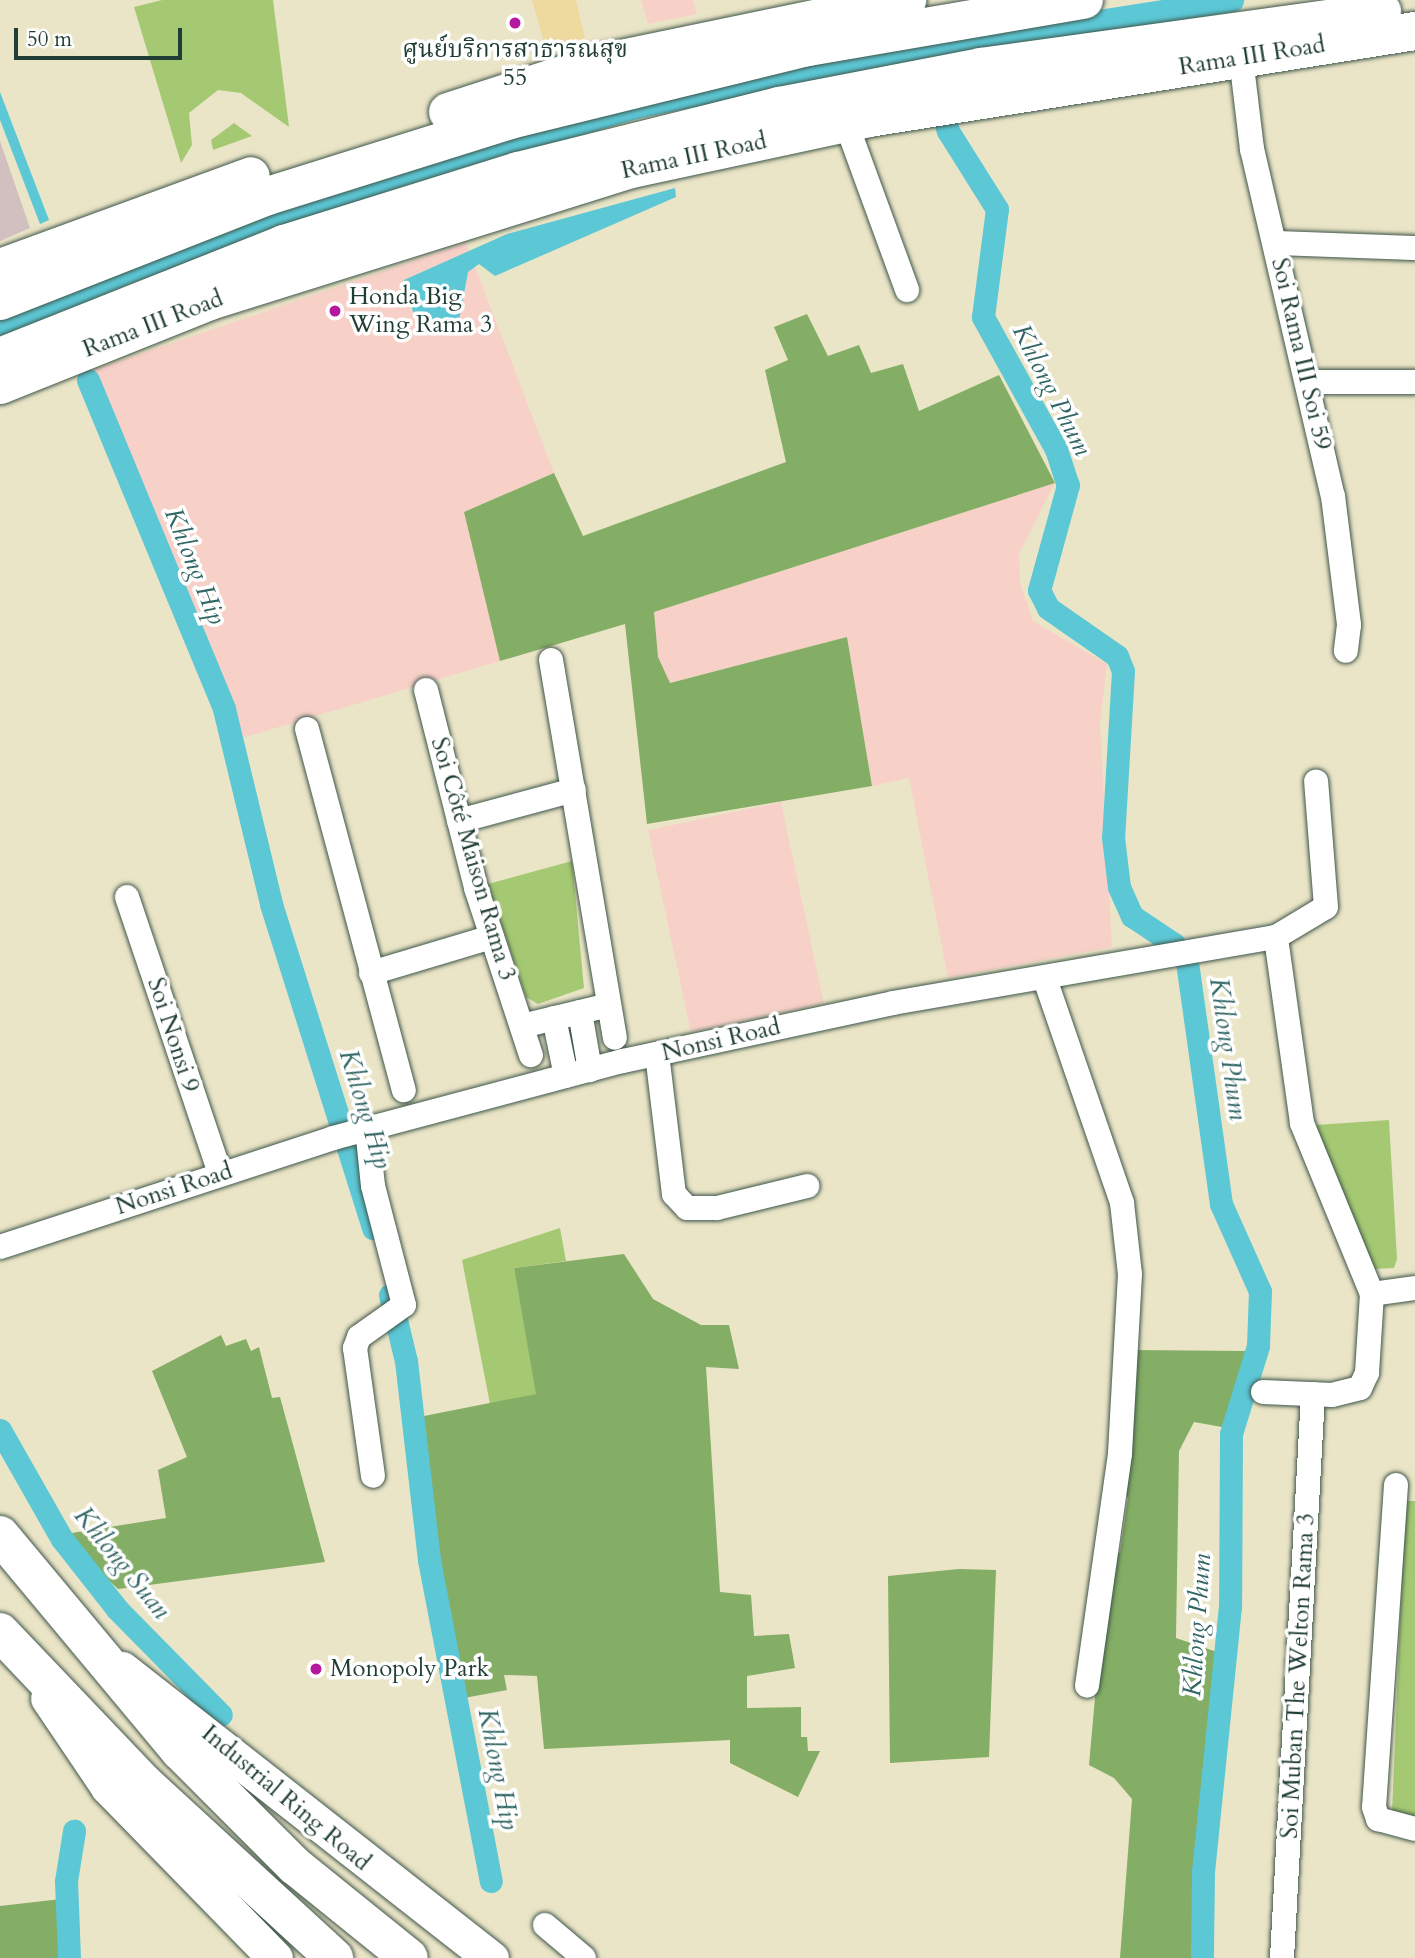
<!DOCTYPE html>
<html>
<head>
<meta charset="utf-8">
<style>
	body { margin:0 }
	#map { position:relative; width:1415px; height:1958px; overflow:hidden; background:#ebe5c7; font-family:Cardo,"Noto Serif Thai",serif }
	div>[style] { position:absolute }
	.built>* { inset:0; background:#f7d1c8; transform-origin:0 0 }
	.industrial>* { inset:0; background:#d2bfc0 }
	.green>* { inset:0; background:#a5c973 }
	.forest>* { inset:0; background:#84ad65 }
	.sand>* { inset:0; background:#eeda9e }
	.water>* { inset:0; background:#5cc7d5 }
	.canal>* { height:23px; margin:-11.5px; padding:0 11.5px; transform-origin:11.5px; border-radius:11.5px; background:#5cc7d5 }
	.roads { filter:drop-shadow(0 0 2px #3e564a) drop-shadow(0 0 2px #3e564a) }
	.street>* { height:24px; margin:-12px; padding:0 12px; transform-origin:12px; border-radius:12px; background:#fff }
	.secondary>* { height:35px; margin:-17.5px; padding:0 17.5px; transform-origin:17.5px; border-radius:17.5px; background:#fff }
	.primary>* { height:38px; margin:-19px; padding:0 19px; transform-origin:19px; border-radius:19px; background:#fff }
	.dots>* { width:19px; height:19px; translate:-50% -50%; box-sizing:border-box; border:4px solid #fff; border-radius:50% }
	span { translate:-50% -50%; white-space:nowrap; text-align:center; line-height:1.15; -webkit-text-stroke:7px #fff; paint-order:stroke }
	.poi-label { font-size:24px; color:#1f3d34 }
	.left { translate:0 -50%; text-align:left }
	.street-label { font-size:24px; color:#1f3d34 }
	.water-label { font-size:26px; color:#316664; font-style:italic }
	.scale { position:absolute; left:14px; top:28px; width:168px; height:32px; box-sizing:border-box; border:4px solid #1f3d34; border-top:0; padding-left:9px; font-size:21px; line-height:24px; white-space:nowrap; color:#1f3d34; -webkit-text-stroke:5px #fff; paint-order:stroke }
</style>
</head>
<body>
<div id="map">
	<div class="built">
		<i style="clip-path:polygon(641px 0,693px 0,697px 14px,648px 24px)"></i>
		<i style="clip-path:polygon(466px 243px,554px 473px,464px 512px,500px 661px,242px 738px,93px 370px)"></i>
		<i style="clip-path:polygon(1055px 483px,1019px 554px,1020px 583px,1033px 621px,1107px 664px,1100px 724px,1112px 947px,948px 978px,909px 778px,872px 786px,847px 637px,669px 683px,658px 657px,654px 612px)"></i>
		<i style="left:781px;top:802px;width:206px;height:136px;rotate:78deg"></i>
	</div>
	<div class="industrial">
		<i style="clip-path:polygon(0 141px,30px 228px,0 241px)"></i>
	</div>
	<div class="green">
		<i style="clip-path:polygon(162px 0,273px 0,289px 127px,241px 93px,218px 90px,189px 113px,192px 145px,181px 163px,134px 7px)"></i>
		<i style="clip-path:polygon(234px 123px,252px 136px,213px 150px,211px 140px)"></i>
		<i style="clip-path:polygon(572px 861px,584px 988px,538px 1004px,526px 997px,488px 884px)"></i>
		<i style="clip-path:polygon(1389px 1120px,1397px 1259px,1394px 1268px,1372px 1269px,1314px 1134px,1316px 1125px)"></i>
		<i style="clip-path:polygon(560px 1228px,566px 1261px,514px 1268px,537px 1394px,490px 1404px,462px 1260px)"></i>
		<i style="clip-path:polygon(1405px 1501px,1415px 1501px,1415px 1817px,1392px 1813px)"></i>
	</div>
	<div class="forest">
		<i style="clip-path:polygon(807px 314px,828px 356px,859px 345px,871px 373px,903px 364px,919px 411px,999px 375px,1055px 483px,654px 612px,658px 657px,670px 683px,847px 637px,872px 786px,647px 824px,625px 624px,500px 661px,464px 512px,554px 473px,583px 536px,786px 462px,765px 370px,788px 360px,774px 327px)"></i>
		<i style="clip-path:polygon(624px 1254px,653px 1299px,701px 1325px,729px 1325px,739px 1369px,706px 1367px,720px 1592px,751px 1595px,754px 1636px,789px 1634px,795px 1668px,747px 1676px,747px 1708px,801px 1707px,801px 1737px,807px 1737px,808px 1751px,820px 1751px,798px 1797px,730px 1763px,730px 1740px,544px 1749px,537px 1676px,504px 1675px,507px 1690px,464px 1698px,436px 1566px,419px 1417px,536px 1394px,514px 1268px)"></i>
		<i style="clip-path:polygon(221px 1335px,226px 1346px,246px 1339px,251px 1351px,259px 1347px,272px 1398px,280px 1397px,325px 1562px,118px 1589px,82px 1555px,72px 1533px,166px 1518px,158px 1470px,187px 1457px,152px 1371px)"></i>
		<i style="clip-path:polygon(1131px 1350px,1247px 1351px,1222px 1427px,1194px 1422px,1179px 1451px,1176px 1638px,1217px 1652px,1194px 1866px,1194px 1958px,1120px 1958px,1132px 1799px,1114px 1778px,1089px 1765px,1108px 1552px,1120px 1553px,1128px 1498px,1120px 1487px)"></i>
		<i style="clip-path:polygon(959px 1569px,996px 1570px,989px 1757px,890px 1763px,888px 1576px)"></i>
		<i style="clip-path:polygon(61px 1899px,64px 1958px,0 1958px,0 1906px)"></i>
	</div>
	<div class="sand">
		<i style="clip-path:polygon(532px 0,576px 0,585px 38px,546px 49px)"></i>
	</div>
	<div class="water">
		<i style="clip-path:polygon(0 92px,49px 220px,40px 224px,0 120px)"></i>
		<i style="clip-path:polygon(675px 188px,676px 197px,495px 276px,479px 264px,468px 272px,459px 321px,450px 327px,415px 319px,404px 280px,507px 234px)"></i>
	</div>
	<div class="canal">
		<i style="left:910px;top:18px;width:119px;rotate:71.4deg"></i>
		<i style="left:948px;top:131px;width:92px;rotate:57.9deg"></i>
		<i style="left:997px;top:209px;width:109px;rotate:97.4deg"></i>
		<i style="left:983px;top:317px;width:151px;rotate:61.1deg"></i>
		<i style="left:1056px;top:449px;width:38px;rotate:72deg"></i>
		<i style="left:1068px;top:485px;width:109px;rotate:105.4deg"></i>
		<i style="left:1039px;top:590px;width:20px;rotate:63deg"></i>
		<i style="left:1048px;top:608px;width:84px;rotate:34.8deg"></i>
		<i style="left:1117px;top:656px;width:16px;rotate:68deg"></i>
		<i style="left:1123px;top:671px;width:166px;rotate:93.4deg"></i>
		<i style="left:1113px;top:837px;width:50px;rotate:83.2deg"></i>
		<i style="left:1119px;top:887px;width:32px;rotate:66deg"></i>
		<i style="left:1132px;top:916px;width:50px;rotate:33.7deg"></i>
		<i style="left:1174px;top:944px;width:22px;rotate:54deg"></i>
		<i style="left:1187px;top:962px;width:244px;rotate:82deg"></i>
		<i style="left:1221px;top:1204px;width:95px;rotate:65.9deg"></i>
		<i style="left:1260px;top:1291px;width:55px;rotate:92.1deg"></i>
		<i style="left:1258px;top:1346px;width:92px;rotate:107.1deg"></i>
		<i style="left:1231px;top:1434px;width:172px;rotate:90.3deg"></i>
		<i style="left:1230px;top:1606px;width:265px;rotate:95.8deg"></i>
		<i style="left:1203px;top:1870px;width:88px;rotate:90.7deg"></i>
		<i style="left:0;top:326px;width:133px;rotate:-23.1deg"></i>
		<i style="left:122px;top:274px;width:276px;rotate:-19.7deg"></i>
		<i style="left:382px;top:181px;width:264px;rotate:-16.3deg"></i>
		<i style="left:635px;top:107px;width:291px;rotate:-11.5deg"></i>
		<i style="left:920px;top:49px;width:316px;rotate:-8.9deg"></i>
		<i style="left:88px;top:380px;width:356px;rotate:67.5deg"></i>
		<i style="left:224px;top:709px;width:201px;rotate:76.4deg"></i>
		<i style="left:271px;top:904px;width:340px;rotate:72.5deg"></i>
		<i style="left:390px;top:1295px;width:68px;rotate:76.4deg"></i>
		<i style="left:406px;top:1361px;width:200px;rotate:83.4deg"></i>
		<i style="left:429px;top:1560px;width:327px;rotate:79.1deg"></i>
		<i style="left:0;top:1430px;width:125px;rotate:60.4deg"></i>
		<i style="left:62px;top:1539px;width:89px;rotate:51.8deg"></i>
		<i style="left:117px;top:1609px;width:148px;rotate:45.5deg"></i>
		<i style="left:69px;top:1958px;width:77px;rotate:-92.2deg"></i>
		<i style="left:66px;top:1881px;width:51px;rotate:-80.9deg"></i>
	</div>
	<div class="roads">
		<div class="street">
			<i style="left:1241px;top:58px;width:92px;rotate:83.1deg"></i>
			<i style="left:1252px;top:149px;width:356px;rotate:76.9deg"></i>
			<i style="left:1333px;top:496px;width:130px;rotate:82.9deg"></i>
			<i style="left:1349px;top:625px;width:26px;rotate:97deg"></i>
			<i style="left:846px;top:123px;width:178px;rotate:69.9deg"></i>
			<i style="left:1276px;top:243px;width:139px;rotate:2.1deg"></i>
			<i style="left:1309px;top:382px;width:106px"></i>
			<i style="left:551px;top:660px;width:383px;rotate:80.4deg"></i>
			<i style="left:426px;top:690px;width:204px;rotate:75.8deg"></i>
			<i style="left:476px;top:888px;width:176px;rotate:71.8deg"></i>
			<i style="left:307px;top:729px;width:374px;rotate:75deg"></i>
			<i style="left:459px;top:821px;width:119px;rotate:-15.1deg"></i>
			<i style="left:127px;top:897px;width:291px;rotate:71.4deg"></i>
			<i style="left:371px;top:973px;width:126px;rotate:-16.6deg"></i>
			<i style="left:1045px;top:979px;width:237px;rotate:71deg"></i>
			<i style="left:1122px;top:1203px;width:71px;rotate:83.6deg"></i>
			<i style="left:1130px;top:1274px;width:180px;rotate:93.2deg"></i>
			<i style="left:1120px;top:1454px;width:234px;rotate:98.1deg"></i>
			<i style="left:580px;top:1012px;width:59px;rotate:80.2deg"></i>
			<i style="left:554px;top:1018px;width:59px;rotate:78.3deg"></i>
			<i style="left:522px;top:1026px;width:89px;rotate:-13.6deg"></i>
			<i style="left:657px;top:1054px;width:141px;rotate:83.1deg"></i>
			<i style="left:674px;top:1194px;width:19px;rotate:47deg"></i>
			<i style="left:687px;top:1208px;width:30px"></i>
			<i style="left:717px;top:1208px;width:93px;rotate:-13.7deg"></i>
			<i style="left:367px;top:1128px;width:58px;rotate:84.1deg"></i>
			<i style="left:373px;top:1186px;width:123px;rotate:75.4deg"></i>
			<i style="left:404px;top:1305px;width:55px;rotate:144.6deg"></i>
			<i style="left:359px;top:1337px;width:12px;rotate:110deg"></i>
			<i style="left:355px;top:1348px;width:129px;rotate:82deg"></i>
			<i style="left:0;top:1247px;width:350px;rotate:-18.1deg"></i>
			<i style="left:333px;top:1138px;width:300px;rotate:-14.9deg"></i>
			<i style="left:623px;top:1061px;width:276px;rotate:-12.1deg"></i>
			<i style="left:893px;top:1003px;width:389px;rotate:-9.8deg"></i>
			<i style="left:1276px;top:937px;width:58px;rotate:-31deg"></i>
			<i style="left:1326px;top:907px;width:126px;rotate:-94.5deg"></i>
			<i style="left:1372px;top:1294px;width:43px;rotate:-7.9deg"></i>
			<i style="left:1263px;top:1392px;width:69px;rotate:2.5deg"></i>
			<i style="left:1332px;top:1395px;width:29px;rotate:-14deg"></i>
			<i style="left:1360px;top:1388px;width:17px;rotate:-65deg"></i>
			<i style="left:1367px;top:1373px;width:79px;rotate:-86.4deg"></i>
			<i style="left:1372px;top:1294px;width:185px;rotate:-112.3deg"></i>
			<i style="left:1302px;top:1123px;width:188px;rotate:-98deg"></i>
			<i style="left:1396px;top:1485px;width:323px;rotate:93.9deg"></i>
			<i style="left:1374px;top:1807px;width:13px;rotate:72deg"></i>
			<i style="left:1378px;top:1819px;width:38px;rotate:15deg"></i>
			<i style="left:545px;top:1925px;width:51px;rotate:40.2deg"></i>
			<i style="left:1282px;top:1958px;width:565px;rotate:-86.85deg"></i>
		</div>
		<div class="secondary">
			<i style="left:122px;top:1669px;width:469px;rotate:38.1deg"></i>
			<i style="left:48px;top:1698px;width:107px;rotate:56deg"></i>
			<i style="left:108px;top:1787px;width:239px;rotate:45.7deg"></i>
		</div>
		<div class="primary">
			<i style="left:448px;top:112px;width:157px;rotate:-17.9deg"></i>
			<i style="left:597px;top:64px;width:317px;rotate:-11.7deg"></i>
			<i style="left:0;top:268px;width:267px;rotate:-20.1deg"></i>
			<i style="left:0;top:301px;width:288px;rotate:-21.4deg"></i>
			<i style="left:268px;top:196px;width:254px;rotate:-17.4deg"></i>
			<i style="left:510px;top:120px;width:307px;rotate:-13.8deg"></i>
			<i style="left:808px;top:47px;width:280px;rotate:-9.7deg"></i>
			<i style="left:0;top:357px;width:306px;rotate:-21.7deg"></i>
			<i style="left:284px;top:244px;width:245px;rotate:-17.3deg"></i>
			<i style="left:518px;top:171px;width:269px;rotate:-14deg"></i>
			<i style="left:779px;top:106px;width:206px;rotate:-10.9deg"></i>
			<i style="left:981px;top:67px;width:405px;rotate:-7.9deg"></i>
			<i style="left:0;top:385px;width:226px;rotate:-21.8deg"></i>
			<i style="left:210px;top:301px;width:442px;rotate:-17.4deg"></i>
			<i style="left:632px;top:169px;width:242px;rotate:-12.1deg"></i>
			<i style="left:869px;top:118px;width:553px;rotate:-9.05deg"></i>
			<i style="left:0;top:1535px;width:281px;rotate:50.2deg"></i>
			<i style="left:180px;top:1751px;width:163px;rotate:45deg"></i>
			<i style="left:295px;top:1866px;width:146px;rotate:38.9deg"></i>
			<i style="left:0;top:1632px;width:210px;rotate:46.4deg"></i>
			<i style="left:145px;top:1784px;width:257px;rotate:42.6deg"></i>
		</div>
	</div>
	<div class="dots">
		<i style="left:515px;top:23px;background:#b5179e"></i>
		<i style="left:335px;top:311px;background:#b5179e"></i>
		<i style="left:316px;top:1669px;background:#b5179e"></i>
	</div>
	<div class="poi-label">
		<span style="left:515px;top:64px">ศูนย์บริการสาธารณสุข<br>55</span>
		<span class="left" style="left:349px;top:311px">Honda Big<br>Wing Rama 3</span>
		<span class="left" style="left:330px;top:1669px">Monopoly Park</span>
	</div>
	<div class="street-label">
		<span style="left:1252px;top:56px;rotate:-9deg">Rama III Road</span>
		<span style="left:694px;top:156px;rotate:-12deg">Rama III Road</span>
		<span style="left:153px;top:324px;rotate:-21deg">Rama III Road</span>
		<span style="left:1301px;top:354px;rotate:77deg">Soi Rama III Soi 59</span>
		<span style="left:473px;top:859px;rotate:74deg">Soi Côté Maison Rama 3</span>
		<span style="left:173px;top:1035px;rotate:72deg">Soi Nonsi 9</span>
		<span style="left:721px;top:1040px;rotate:-13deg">Nonsi Road</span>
		<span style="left:174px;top:1189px;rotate:-18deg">Nonsi Road</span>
		<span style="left:1298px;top:1676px;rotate:-87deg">Soi Muban The Welton Rama 3</span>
		<span style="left:286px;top:1798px;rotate:40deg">Industrial Ring Road</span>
	</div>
	<div class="water-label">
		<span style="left:1052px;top:390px;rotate:63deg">Khlong Phum</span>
		<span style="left:195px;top:566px;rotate:68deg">Khlong Hip</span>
		<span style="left:1228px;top:1049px;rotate:82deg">Khlong Phum</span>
		<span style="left:365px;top:1109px;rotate:73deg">Khlong Hip</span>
		<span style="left:122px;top:1563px;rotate:51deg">Khlong Suan</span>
		<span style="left:1197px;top:1625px;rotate:-86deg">Khlong Phum</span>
		<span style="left:498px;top:1769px;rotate:79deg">Khlong Hip</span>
	</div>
	<div class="scale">50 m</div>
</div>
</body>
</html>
